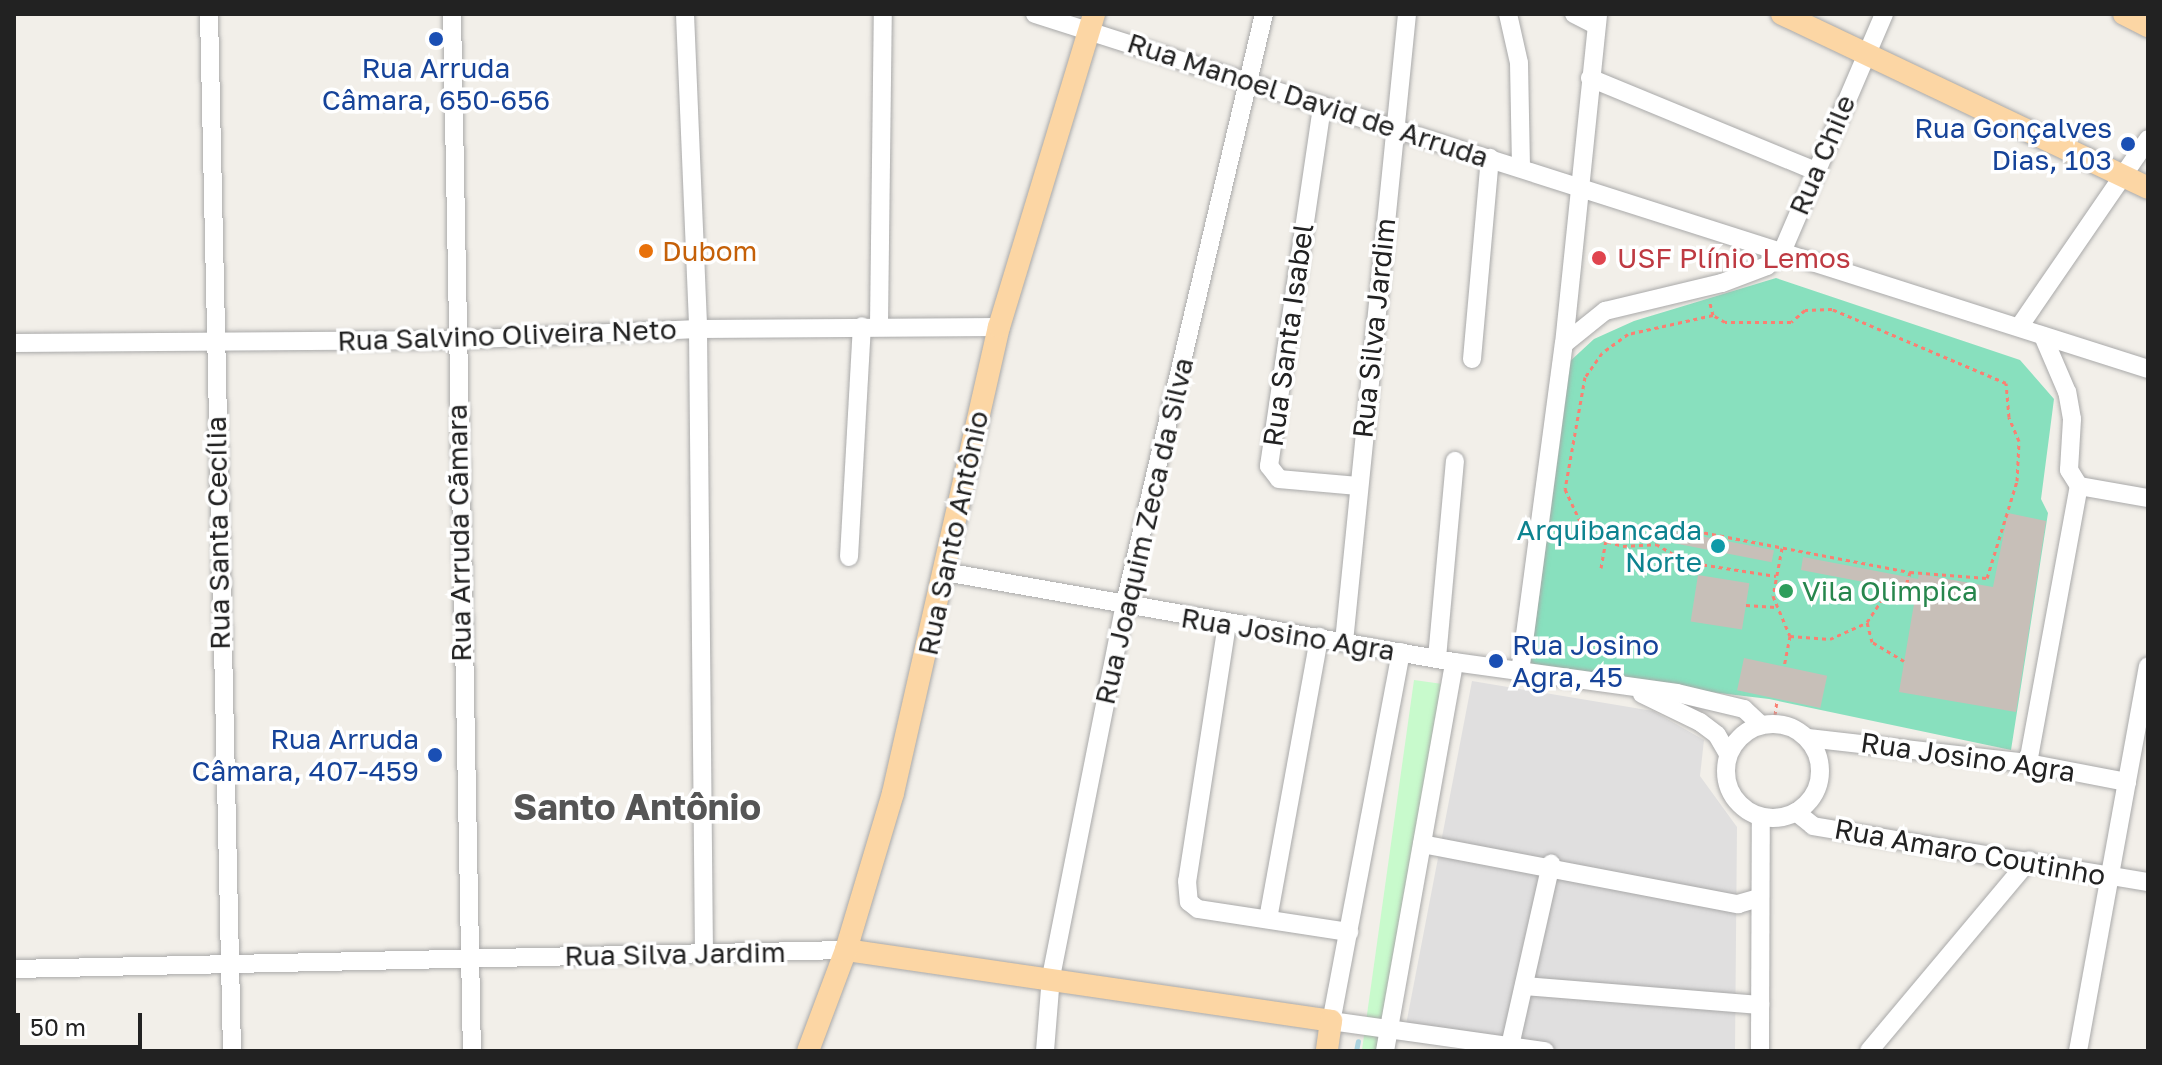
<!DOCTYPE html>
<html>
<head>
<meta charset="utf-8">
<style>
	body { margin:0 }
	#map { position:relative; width:2162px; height:1065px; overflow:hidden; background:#f2efe9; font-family:"Golos Text",sans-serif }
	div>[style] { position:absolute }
	.residential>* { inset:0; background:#e0dfdf }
	.park>* { inset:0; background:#c8facc; transform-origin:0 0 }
	.pitch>* { inset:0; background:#88e0be }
	.stream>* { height:5px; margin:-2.5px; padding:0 2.5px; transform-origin:2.5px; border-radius:2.5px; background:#aad3df }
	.building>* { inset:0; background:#c7bfb8; transform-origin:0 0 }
	.path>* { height:3px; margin-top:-1.5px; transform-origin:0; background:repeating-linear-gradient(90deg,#fa8072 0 4px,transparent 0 8px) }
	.roads { filter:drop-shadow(0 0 2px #a9a9a9) drop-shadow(0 0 2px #a9a9a9) }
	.minor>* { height:18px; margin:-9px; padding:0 9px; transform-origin:9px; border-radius:9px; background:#fff }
	.minor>.ring { margin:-9px; padding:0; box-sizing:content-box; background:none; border:18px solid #fff; border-radius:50% }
	.major>* { height:22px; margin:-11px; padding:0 11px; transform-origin:11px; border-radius:11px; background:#fcd6a4 }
	.dots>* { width:22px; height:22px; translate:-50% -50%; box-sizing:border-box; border:4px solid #fff; border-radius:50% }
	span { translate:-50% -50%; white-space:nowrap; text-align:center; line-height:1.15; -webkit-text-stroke:7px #fff; paint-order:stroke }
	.transit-label { font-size:28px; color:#164399 }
	.right { translate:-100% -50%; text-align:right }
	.left { translate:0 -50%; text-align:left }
	.street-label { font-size:28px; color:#222 }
	.food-label { font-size:28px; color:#c56008 }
	.health-label { font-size:28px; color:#be3a42 }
	.culture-label { font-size:28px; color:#0d838f }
	.leisure-label { font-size:28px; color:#27864d }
	.district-label { font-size:36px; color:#555; font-weight:700 }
	.frame { position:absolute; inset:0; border:16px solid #222; pointer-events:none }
	.scale { position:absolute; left:16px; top:1013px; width:126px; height:36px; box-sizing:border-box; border:4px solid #222; border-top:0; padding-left:10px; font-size:24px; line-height:28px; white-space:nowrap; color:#222; -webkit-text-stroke:6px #fff; paint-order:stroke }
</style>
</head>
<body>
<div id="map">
	<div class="residential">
		<i style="clip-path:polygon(1472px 681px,1653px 711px,1704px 740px,1700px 776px,1737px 827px,1735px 1051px,1542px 1051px,1405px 1030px)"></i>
	</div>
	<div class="park">
		<i style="left:1414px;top:680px;width:27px;height:378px;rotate:8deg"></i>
	</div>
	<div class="pitch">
		<i style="clip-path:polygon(1776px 278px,2020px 360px,2054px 399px,2041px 499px,2048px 513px,2011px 750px,1769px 699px,1527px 670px,1567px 364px,1594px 339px,1634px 321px)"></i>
	</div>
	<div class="stream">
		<i style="left:1356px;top:1051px;width:10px;rotate:-79deg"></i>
	</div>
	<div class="building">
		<i style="clip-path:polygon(2008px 513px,2046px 521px,2016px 712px,1899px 692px,1916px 592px,1801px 570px,1803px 557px,1918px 579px,1919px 574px,1993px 587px)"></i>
		<i style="left:1664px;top:529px;width:112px;height:12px;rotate:11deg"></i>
		<i style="left:1698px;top:575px;width:52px;height:47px;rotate:9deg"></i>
		<i style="left:1744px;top:658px;width:85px;height:33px;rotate:12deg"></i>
	</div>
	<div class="path">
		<i style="left:1713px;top:315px;width:87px;rotate:167.4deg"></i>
		<i style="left:1628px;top:334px;width:32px;rotate:144deg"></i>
		<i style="left:1602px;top:353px;width:29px;rotate:125deg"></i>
		<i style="left:1585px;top:377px;width:114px;rotate:100.1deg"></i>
		<i style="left:1565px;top:489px;width:35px;rotate:65deg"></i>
		<i style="left:1580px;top:521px;width:27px;rotate:42deg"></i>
		<i style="left:1600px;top:539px;width:24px;rotate:17deg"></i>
		<i style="left:1623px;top:546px;width:33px;rotate:-3deg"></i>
		<i style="left:1656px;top:544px;width:36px;rotate:30deg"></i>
		<i style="left:1687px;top:562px;width:90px;rotate:8.9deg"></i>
		<i style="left:1665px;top:525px;width:249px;rotate:10.9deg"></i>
		<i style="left:1910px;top:572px;width:77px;rotate:4.5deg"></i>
		<i style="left:1987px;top:578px;width:102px;rotate:-72.8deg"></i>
		<i style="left:2017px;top:481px;width:40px;rotate:-87.1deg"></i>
		<i style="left:2019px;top:441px;width:26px;rotate:-113deg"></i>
		<i style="left:2009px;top:417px;width:34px;rotate:-95deg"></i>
		<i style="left:2006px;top:383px;width:189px;rotate:-157deg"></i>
		<i style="left:1832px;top:309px;width:27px;rotate:178deg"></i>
		<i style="left:1805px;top:310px;width:18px;rotate:139deg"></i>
		<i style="left:1791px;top:322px;width:66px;rotate:180deg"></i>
		<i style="left:1725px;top:322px;width:14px;rotate:-150deg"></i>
		<i style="left:1713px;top:315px;width:12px;rotate:-104deg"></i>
		<i style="left:1782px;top:548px;width:49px;rotate:100.6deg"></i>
		<i style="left:1773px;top:596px;width:43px;rotate:67deg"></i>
		<i style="left:1790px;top:636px;width:31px;rotate:101deg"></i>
		<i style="left:1601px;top:568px;width:27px;rotate:-80deg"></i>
		<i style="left:1746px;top:605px;width:30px;rotate:4deg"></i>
		<i style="left:1790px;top:636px;width:40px;rotate:4.3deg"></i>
		<i style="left:1830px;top:639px;width:39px;rotate:-24deg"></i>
		<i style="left:1904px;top:661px;width:37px;rotate:-149deg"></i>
		<i style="left:1872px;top:642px;width:21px;rotate:-104deg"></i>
		<i style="left:1867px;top:622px;width:25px;rotate:-56deg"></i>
		<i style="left:1881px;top:601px;width:25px;rotate:-23deg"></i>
		<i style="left:1904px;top:591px;width:20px;rotate:-72deg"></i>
		<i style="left:1775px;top:715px;width:14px;rotate:-82deg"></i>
	</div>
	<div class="roads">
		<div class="minor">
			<i style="left:209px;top:14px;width:1037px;rotate:88.73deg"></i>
			<i style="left:452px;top:14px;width:1037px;rotate:88.9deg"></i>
			<i style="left:685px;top:14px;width:315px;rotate:87.6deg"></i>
			<i style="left:698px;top:329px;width:622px;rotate:89.45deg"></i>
			<i style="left:1035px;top:14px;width:1168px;rotate:17.69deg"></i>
			<i style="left:1508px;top:14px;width:50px;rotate:77.3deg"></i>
			<i style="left:1519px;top:63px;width:105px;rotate:88.9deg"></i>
			<i style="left:1574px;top:14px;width:22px;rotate:27deg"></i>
			<i style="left:1590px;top:78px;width:241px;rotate:22.4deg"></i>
			<i style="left:1322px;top:107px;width:363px;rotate:98.4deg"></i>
			<i style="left:1269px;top:466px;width:16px;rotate:52deg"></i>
			<i style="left:1279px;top:479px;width:79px;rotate:5.1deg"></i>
			<i style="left:879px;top:325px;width:311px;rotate:-89.3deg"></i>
			<i style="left:2019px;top:327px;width:228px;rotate:-55.5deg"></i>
			<i style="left:14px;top:343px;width:441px;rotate:-0.4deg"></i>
			<i style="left:455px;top:340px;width:243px;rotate:-2.6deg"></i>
			<i style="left:698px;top:329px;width:301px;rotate:-0.4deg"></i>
			<i style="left:1564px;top:344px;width:53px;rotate:-38.8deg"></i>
			<i style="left:1605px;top:311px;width:120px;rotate:-13.5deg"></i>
			<i style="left:1722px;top:283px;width:48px;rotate:-20.7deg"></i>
			<i style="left:1767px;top:266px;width:21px;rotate:-43deg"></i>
			<i style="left:1782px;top:252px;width:259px;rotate:-66.8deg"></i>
			<i style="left:1472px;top:359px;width:202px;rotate:-84.9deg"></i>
			<i style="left:2079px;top:486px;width:70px;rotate:9.9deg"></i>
			<i style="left:849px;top:557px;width:231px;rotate:-86.8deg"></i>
			<i style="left:945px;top:572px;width:517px;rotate:10.03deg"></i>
			<i style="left:1454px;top:662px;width:225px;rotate:7.9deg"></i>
			<i style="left:1677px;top:693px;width:69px;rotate:13.4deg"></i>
			<i style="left:1744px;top:709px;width:22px;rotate:43deg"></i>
			<i style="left:1227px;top:624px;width:260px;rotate:98.8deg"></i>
			<i style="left:1187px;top:881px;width:21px;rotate:85deg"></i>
			<i style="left:1189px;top:902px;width:11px;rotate:38deg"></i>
			<i style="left:1198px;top:909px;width:153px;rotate:8.7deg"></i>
			<i style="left:1344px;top:642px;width:631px;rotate:-84.27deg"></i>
			<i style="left:1401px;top:652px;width:376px;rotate:100.7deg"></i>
			<i style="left:1331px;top:1021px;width:216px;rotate:8deg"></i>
			<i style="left:1437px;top:658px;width:198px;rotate:-84.8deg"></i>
			<i style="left:1520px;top:672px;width:331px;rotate:-82.4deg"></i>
			<i style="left:1564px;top:344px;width:332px;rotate:-84.1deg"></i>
			<i style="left:1642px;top:694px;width:64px;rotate:25.8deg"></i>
			<i style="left:1700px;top:722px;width:21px;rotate:37deg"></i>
			<i style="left:1717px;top:735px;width:22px;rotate:60deg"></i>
			<i class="ring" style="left:1726px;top:724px;width:76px;height:76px"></i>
			<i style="left:1808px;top:738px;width:221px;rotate:6.5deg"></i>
			<i style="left:2028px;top:763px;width:101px;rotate:10.9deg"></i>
			<i style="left:2028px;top:763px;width:282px;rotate:-79.6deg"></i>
			<i style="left:2079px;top:486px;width:19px;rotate:-122deg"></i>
			<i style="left:2069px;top:470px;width:51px;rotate:-86.6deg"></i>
			<i style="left:2072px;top:419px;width:27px;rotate:-100deg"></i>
			<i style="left:2067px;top:392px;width:61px;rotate:-113.2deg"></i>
			<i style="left:1796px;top:812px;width:22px;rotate:39deg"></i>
			<i style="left:1813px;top:826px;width:340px;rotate:9.5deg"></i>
			<i style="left:1422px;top:844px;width:322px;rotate:10.8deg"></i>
			<i style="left:1738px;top:904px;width:22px;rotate:-16deg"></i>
			<i style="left:1268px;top:919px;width:287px;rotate:-79.7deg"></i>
			<i style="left:14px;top:969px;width:832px;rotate:-1.31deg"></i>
			<i style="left:1524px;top:986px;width:237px;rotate:4.6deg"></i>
			<i style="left:1510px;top:1046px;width:187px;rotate:-77.3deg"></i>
			<i style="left:1045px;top:1051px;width:74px;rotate:-85.4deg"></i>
			<i style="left:1051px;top:977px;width:377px;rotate:-78.8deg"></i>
			<i style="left:1124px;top:607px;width:609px;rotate:-76.72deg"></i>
			<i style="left:1385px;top:1051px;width:395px;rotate:-79.9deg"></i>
			<i style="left:1760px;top:1051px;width:234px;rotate:-89.8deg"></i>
			<i style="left:1869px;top:1051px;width:249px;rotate:-50deg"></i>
			<i style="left:2078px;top:1051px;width:391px;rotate:-79.7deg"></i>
		</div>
		<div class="major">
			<i style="left:1782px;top:14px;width:405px;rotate:25.4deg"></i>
			<i style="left:2124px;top:14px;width:27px;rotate:27deg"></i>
			<i style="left:846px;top:950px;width:490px;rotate:8.3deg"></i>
			<i style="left:1331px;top:1021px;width:30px;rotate:98deg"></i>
			<i style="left:808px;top:1051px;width:108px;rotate:-69.4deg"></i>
			<i style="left:846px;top:950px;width:164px;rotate:-73.3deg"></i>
			<i style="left:893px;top:793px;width:478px;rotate:-77.2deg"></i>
			<i style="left:999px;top:327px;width:327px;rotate:-73.1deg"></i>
		</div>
	</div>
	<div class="dots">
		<i style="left:436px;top:39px;background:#1a4fb4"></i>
		<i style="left:2128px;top:144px;background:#1a4fb4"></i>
		<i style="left:646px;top:251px;background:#e8710a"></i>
		<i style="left:1599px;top:258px;background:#e0444e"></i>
		<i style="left:1718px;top:546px;background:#0f9aa8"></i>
		<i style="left:1786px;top:591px;background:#2e9e5b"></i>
		<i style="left:1496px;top:661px;background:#1a4fb4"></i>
		<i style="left:435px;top:755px;background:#1a4fb4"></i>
	</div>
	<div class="transit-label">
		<span style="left:436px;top:84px">Rua Arruda<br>Câmara, 650-656</span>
		<span class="right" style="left:2112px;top:144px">Rua Gonçalves<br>Dias, 103</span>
		<span class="left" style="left:1512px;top:661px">Rua Josino<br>Agra, 45</span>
		<span class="right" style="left:419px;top:755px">Rua Arruda<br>Câmara, 407-459</span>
	</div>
	<div class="street-label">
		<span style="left:1308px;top:100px;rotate:18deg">Rua Manoel David de Arruda</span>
		<span style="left:1822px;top:155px;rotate:-67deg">Rua Chile</span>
		<span style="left:1374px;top:328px;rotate:-84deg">Rua Silva Jardim</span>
		<span style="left:507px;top:335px;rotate:-2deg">Rua Salvino Oliveira Neto</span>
		<span style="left:1288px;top:335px;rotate:-82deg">Rua Santa Isabel</span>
		<span style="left:1144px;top:531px;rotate:-77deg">Rua Joaquim Zeca da Silva</span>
		<span style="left:218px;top:533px;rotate:-91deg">Rua Santa Cecília</span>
		<span style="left:459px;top:533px;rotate:-91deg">Rua Arruda Cãmara</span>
		<span style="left:953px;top:533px;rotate:-78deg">Rua Santo Antônio</span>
		<span style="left:1288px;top:634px;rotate:9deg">Rua Josino Agra</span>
		<span style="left:1968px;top:757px;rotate:8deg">Rua Josino Agra</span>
		<span style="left:1970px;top:852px;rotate:10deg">Rua Amaro Coutinho</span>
		<span style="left:675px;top:954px;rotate:-1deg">Rua Silva Jardim</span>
	</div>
	<div class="food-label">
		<span class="left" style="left:662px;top:251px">Dubom</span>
	</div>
	<div class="health-label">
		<span class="left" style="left:1617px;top:258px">USF Plínio Lemos</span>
	</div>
	<div class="culture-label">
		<span class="right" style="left:1702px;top:546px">Arquibancada<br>Norte</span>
	</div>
	<div class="leisure-label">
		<span class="left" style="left:1802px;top:591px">Vila Olimpica</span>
	</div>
	<div class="district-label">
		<span style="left:637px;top:807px">Santo Antônio</span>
	</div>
	<div class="frame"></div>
	<div class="scale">50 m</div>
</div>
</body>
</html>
